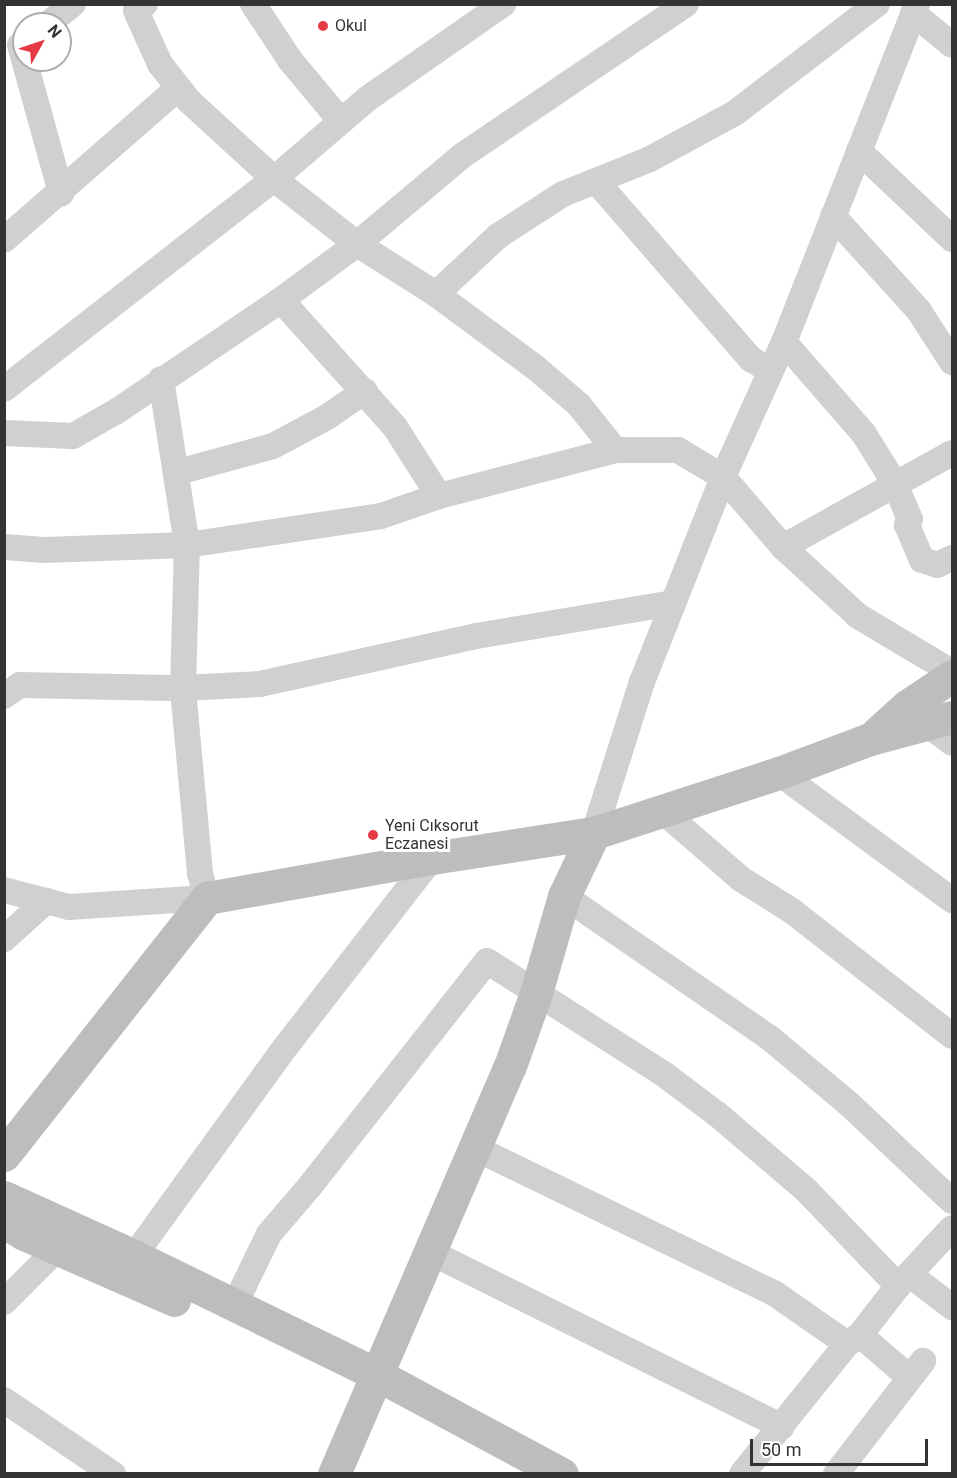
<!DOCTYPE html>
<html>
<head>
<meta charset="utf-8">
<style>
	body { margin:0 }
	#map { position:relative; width:957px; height:1478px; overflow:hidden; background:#fff; font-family:Roboto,sans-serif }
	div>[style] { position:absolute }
	.street>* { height:26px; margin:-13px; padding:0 13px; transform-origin:13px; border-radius:13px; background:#d0d0d0 }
	.secondary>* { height:33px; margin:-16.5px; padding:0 16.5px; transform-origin:16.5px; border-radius:16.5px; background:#bdbdbd }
	.dots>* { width:16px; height:16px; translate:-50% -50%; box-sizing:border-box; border:3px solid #fff; border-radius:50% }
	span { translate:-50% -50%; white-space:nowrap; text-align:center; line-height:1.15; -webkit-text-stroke:6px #fff; paint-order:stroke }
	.poi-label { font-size:16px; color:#333 }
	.left { translate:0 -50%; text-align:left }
	.frame { position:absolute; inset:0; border:6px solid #333; pointer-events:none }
	.north { position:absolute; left:12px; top:12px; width:60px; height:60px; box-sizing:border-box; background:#fff; border:2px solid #adadad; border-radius:50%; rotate:50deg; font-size:16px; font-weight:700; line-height:24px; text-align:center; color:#333 }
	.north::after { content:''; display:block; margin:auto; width:21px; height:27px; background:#e63946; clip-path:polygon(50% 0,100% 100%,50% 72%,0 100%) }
	.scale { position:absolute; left:750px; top:1439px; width:178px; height:27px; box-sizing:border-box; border:3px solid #333; border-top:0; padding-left:8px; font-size:18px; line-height:21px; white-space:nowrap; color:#333; -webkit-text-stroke:4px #fff; paint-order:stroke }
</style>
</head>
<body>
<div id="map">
	<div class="street">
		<i style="left:145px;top:4px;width:11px;rotate:142deg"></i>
		<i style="left:136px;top:11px;width:58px;rotate:65.6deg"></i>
		<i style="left:160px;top:64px;width:47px;rotate:51.9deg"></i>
		<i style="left:189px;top:101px;width:115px;rotate:42.5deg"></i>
		<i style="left:274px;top:179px;width:105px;rotate:38.1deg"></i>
		<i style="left:357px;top:244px;width:93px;rotate:32.3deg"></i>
		<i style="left:436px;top:294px;width:124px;rotate:36.5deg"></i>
		<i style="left:536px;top:368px;width:57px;rotate:40.7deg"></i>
		<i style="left:579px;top:405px;width:58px;rotate:51.3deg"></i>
		<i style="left:253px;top:4px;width:67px;rotate:56.5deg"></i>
		<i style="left:290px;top:60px;width:78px;rotate:50.2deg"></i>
		<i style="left:913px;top:13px;width:50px;rotate:39.4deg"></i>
		<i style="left:48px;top:24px;width:32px;rotate:-39deg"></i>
		<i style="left:20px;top:45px;width:154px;rotate:74.5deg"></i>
		<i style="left:859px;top:151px;width:128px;rotate:43.4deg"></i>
		<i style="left:596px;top:181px;width:236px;rotate:49deg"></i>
		<i style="left:751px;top:359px;width:23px;rotate:31deg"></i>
		<i style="left:833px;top:216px;width:128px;rotate:47.8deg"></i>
		<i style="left:919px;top:311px;width:61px;rotate:57.1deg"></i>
		<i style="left:4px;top:240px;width:231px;rotate:-41.1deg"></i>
		<i style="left:436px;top:294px;width:85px;rotate:-43.1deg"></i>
		<i style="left:498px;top:236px;width:77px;rotate:-32.9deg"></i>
		<i style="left:563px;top:194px;width:94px;rotate:-21.9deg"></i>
		<i style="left:650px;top:159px;width:97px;rotate:-28.4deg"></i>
		<i style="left:735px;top:113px;width:179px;rotate:-37.5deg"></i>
		<i style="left:281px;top:300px;width:171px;rotate:48.1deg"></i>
		<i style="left:395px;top:427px;width:82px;rotate:57.5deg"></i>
		<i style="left:784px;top:342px;width:122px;rotate:49deg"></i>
		<i style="left:864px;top:434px;width:59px;rotate:58.2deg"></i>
		<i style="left:895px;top:484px;width:38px;rotate:67deg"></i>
		<i style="left:910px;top:519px;width:7px;rotate:117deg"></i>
		<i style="left:907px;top:525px;width:38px;rotate:67deg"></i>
		<i style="left:922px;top:560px;width:16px;rotate:18deg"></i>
		<i style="left:937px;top:565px;width:17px;rotate:-25deg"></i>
		<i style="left:4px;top:389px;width:342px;rotate:-37.9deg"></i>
		<i style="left:274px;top:179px;width:123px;rotate:-40.7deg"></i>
		<i style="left:367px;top:99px;width:166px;rotate:-34.9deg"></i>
		<i style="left:4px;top:433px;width:69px;rotate:2.5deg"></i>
		<i style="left:73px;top:436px;width:51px;rotate:-29.6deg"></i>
		<i style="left:117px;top:411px;width:198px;rotate:-34.1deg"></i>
		<i style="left:281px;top:300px;width:94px;rotate:-36.4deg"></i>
		<i style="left:357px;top:244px;width:138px;rotate:-40deg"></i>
		<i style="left:463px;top:155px;width:269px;rotate:-34.1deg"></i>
		<i style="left:178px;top:472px;width:98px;rotate:-15.3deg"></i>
		<i style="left:273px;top:446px;width:61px;rotate:-28.2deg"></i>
		<i style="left:327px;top:417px;width:46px;rotate:-34.4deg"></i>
		<i style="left:4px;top:547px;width:40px;rotate:4.3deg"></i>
		<i style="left:44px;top:550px;width:143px;rotate:-2deg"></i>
		<i style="left:187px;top:545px;width:196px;rotate:-8.5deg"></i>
		<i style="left:381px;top:516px;width:61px;rotate:-19deg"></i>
		<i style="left:439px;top:496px;width:182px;rotate:-14.6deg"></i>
		<i style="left:615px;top:450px;width:63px"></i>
		<i style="left:678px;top:450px;width:52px;rotate:31deg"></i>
		<i style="left:723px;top:477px;width:92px;rotate:49.4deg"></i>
		<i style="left:783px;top:547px;width:102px;rotate:42.6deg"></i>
		<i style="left:858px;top:616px;width:109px;rotate:30.8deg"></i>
		<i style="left:783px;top:547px;width:193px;rotate:-29.1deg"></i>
		<i style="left:4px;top:696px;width:19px;rotate:-35deg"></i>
		<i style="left:20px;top:685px;width:163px;rotate:1.1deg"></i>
		<i style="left:183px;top:688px;width:77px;rotate:-3deg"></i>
		<i style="left:260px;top:684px;width:221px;rotate:-12.5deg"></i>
		<i style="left:476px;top:636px;width:200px;rotate:-9.5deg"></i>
		<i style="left:927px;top:724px;width:31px;rotate:37deg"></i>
		<i style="left:779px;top:773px;width:215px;rotate:36.3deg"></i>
		<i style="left:660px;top:809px;width:107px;rotate:40.8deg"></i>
		<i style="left:741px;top:879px;width:60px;rotate:32.1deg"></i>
		<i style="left:792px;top:911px;width:203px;rotate:38deg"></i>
		<i style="left:594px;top:833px;width:158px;rotate:-72.4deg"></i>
		<i style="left:642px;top:682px;width:220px;rotate:-68.4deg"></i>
		<i style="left:723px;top:477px;width:148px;rotate:-65.7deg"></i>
		<i style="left:784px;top:342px;width:363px;rotate:-68.5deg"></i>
		<i style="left:4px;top:890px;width:67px;rotate:14.7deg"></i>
		<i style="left:69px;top:907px;width:138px;rotate:-3.7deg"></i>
		<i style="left:207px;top:898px;width:26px;rotate:-106deg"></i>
		<i style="left:200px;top:873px;width:186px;rotate:-95.3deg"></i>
		<i style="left:183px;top:688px;width:143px;rotate:-88.4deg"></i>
		<i style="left:187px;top:545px;width:168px;rotate:-98.9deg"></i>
		<i style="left:564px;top:896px;width:252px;rotate:34.6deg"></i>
		<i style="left:771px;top:1039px;width:102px;rotate:39.8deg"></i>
		<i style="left:849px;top:1104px;width:141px;rotate:43.3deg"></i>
		<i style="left:4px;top:939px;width:57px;rotate:-42.1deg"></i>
		<i style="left:475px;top:1148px;width:332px;rotate:25.9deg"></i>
		<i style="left:774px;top:1293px;width:89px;rotate:34.9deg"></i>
		<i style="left:428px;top:1251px;width:395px;rotate:26.4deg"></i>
		<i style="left:134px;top:1256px;width:249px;rotate:-54.1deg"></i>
		<i style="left:280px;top:1054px;width:248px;rotate:-52.2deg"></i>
		<i style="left:910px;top:1275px;width:53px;rotate:37.3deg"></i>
		<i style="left:4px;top:1302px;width:75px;rotate:-45deg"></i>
		<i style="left:234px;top:1306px;width:80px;rotate:-64.1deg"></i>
		<i style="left:269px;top:1234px;width:63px;rotate:-49.5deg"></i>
		<i style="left:310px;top:1186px;width:286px;rotate:-51.8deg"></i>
		<i style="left:487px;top:961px;width:211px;rotate:32.6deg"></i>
		<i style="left:665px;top:1075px;width:65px;rotate:36.9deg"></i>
		<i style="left:717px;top:1114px;width:118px;rotate:40.5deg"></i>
		<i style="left:807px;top:1191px;width:132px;rotate:46.2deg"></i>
		<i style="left:860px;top:1335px;width:65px;rotate:40.6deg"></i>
		<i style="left:4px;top:1400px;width:132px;rotate:34.2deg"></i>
		<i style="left:742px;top:1474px;width:167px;rotate:-51.1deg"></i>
		<i style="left:847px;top:1344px;width:16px;rotate:-35deg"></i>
		<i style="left:860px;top:1335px;width:62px;rotate:-52.2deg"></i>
		<i style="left:898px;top:1286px;width:79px;rotate:-47deg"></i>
		<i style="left:836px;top:1474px;width:143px;rotate:-52.4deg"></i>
	</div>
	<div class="secondary">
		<i style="left:876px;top:734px;width:42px;rotate:-42.1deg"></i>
		<i style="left:907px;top:706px;width:54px;rotate:-33.7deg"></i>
		<i style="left:4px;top:1155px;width:328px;rotate:-51.7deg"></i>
		<i style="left:207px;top:898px;width:229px;rotate:-10.1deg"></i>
		<i style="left:432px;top:858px;width:164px;rotate:-8.8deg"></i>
		<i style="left:594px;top:833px;width:194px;rotate:-18deg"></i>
		<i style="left:779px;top:773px;width:97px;rotate:-20.5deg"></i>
		<i style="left:870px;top:739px;width:85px;rotate:-15deg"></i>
		<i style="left:4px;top:1197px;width:143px;rotate:24.4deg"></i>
		<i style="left:134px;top:1256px;width:269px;rotate:26deg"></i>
		<i style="left:376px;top:1374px;width:211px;rotate:28.3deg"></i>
		<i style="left:4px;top:1222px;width:23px;rotate:31deg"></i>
		<i style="left:24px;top:1234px;width:164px;rotate:23.7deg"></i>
		<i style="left:334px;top:1474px;width:444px;rotate:-66.7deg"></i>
		<i style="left:510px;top:1066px;width:77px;rotate:-70.4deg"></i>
		<i style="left:536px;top:993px;width:101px;rotate:-73.9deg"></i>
		<i style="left:564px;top:896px;width:70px;rotate:-64.5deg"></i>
	</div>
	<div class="dots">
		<i style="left:323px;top:26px;background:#e63946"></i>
		<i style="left:373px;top:835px;background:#e63946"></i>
	</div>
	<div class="poi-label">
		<span class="left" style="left:335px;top:26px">Okul</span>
		<span class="left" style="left:385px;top:835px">Yeni Cıksorut<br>Eczanesi</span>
	</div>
	<div class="frame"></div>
	<div class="north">N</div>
	<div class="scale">50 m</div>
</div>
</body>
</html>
